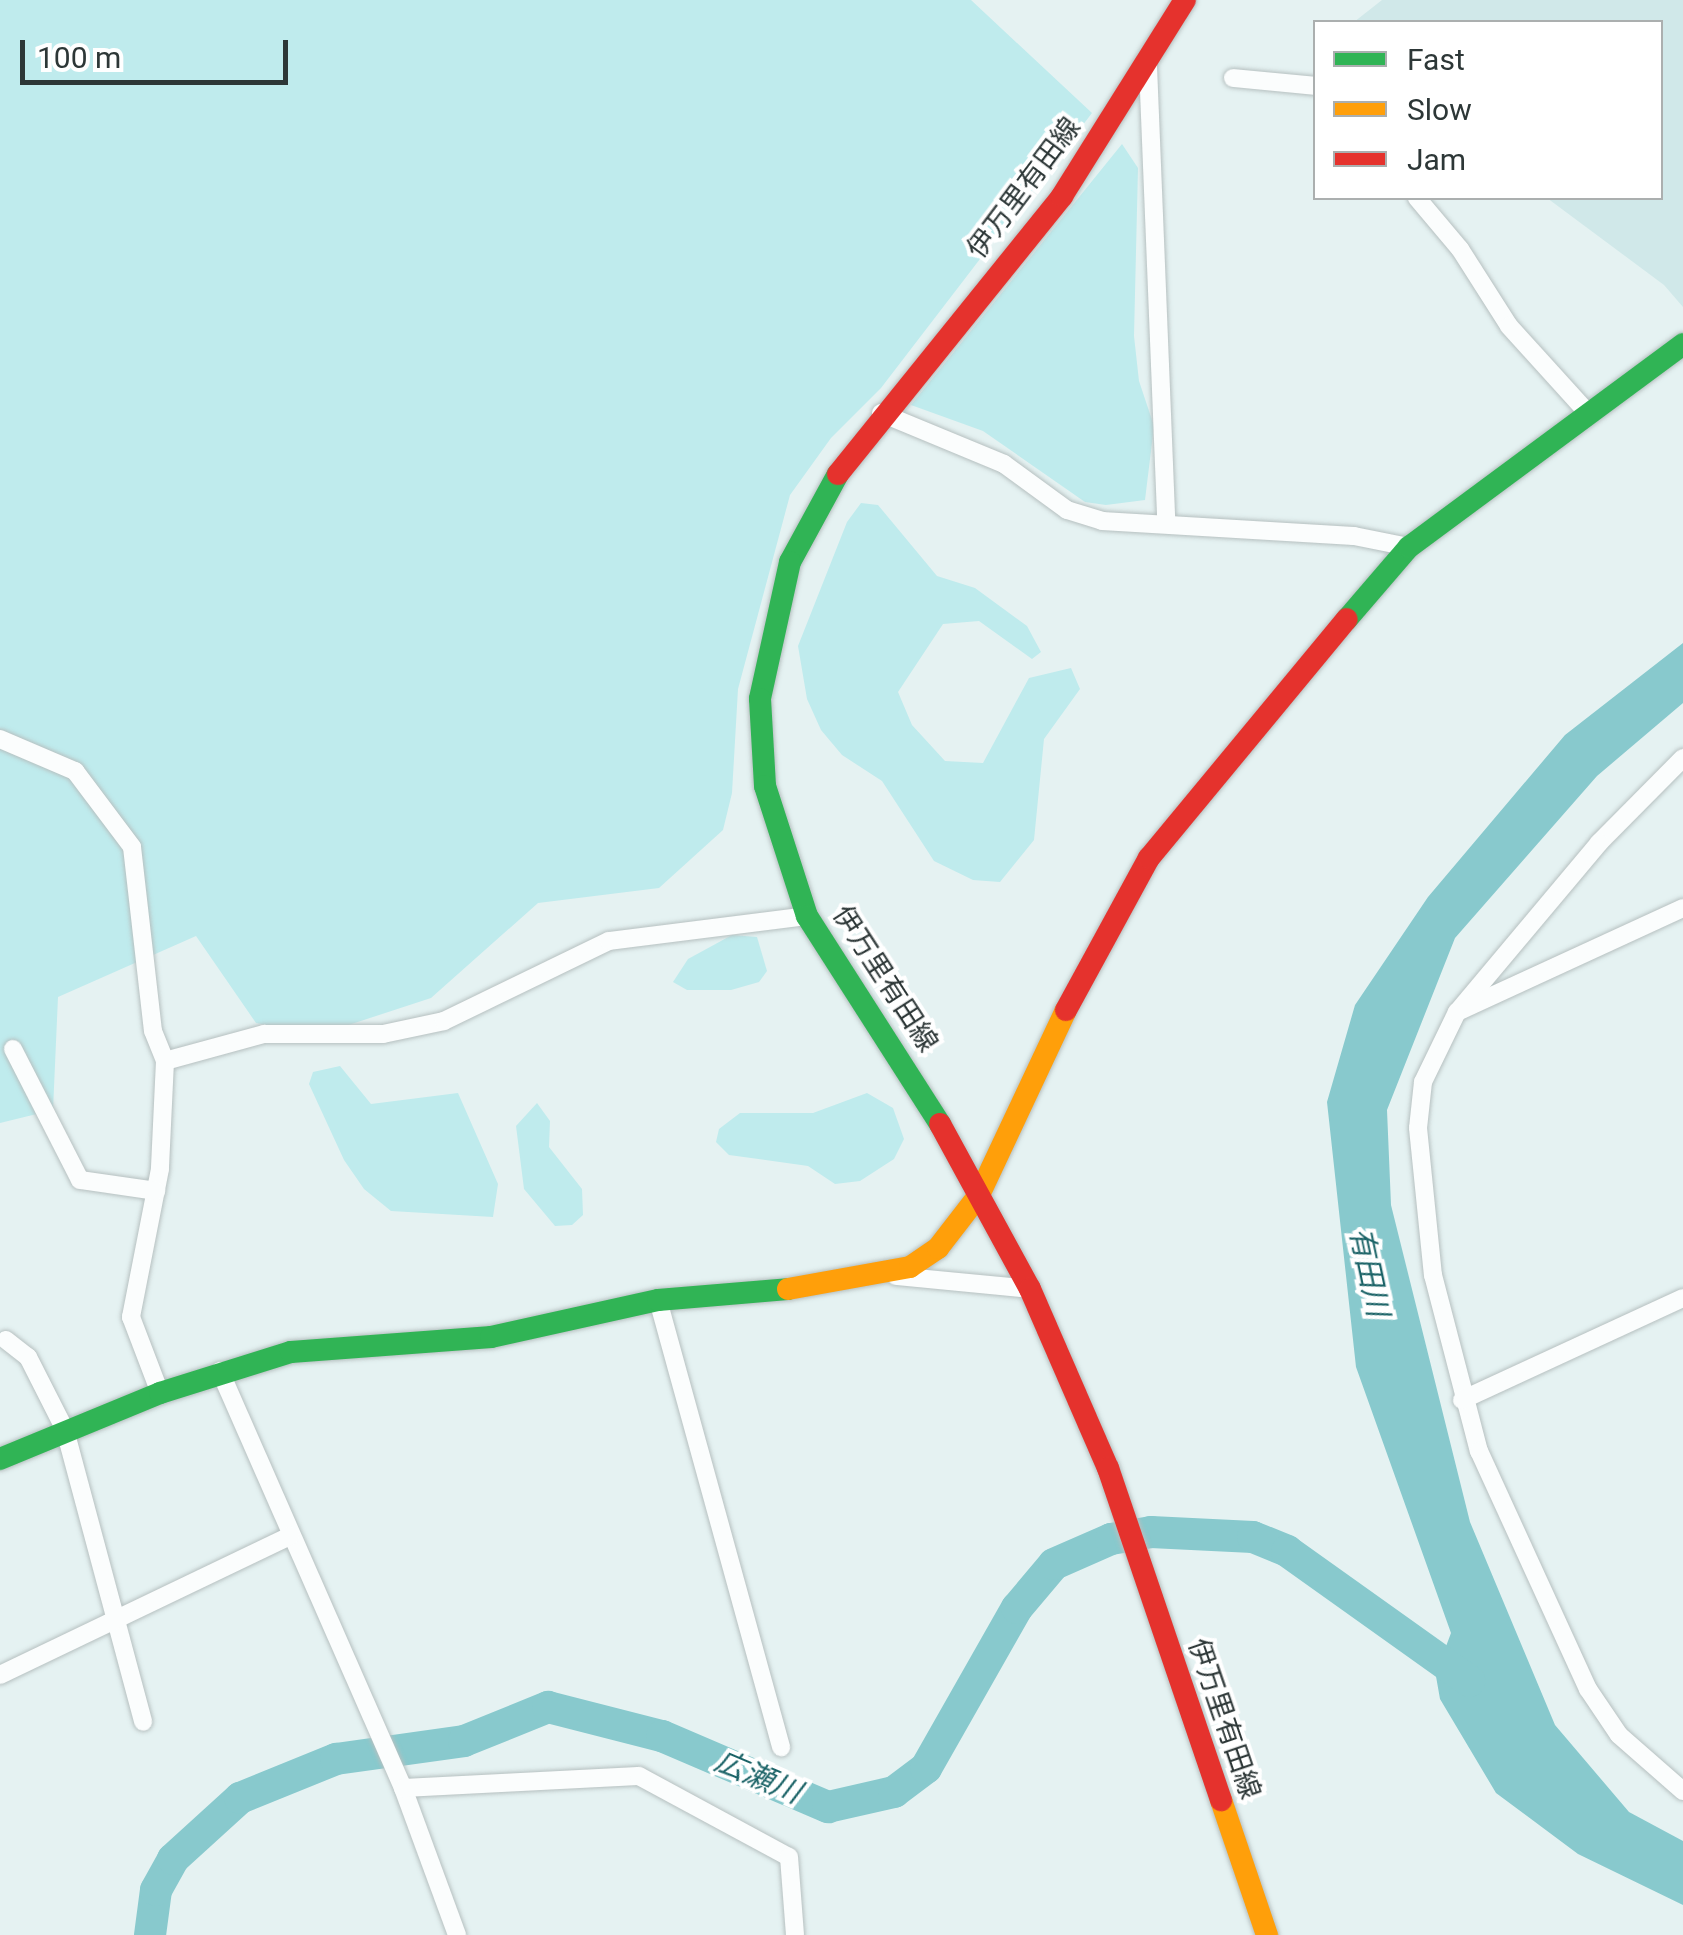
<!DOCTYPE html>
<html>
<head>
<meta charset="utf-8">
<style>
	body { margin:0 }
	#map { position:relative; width:1683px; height:1935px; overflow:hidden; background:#e5f2f2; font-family:Roboto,"Noto Sans JP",sans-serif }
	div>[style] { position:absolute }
	.built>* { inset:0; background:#d0e8e9 }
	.green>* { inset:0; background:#bfebed }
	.water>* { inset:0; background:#88c9cd }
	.river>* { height:32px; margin:-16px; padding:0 16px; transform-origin:16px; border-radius:16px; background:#88c9cd }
	.roads { filter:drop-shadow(0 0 2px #b6c0c0) drop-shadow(0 0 2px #b6c0c0) }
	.street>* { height:18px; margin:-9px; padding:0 9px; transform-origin:9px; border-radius:9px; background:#fbfdfd }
	.fast>* { height:22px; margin:-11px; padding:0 11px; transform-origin:11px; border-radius:11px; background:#30b455 }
	.slow>* { height:22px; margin:-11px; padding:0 11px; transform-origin:11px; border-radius:11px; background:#ff9f0a }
	.jam>* { height:22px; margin:-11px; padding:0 11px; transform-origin:11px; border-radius:11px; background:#e5322d }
	span { translate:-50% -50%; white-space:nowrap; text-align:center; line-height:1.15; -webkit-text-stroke:8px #fff; paint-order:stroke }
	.street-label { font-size:28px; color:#2d3737 }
	.water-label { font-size:30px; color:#1b6367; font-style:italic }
	.legend { position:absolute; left:1313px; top:20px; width:350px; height:180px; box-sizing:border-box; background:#fff; border:2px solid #abafaf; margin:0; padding:12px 18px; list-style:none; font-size:30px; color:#2d3737 }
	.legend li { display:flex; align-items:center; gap:20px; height:50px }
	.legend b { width:50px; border:2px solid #abafaf }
	.scale { position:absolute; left:20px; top:40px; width:268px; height:45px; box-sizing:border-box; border:5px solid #2d3737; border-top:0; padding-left:12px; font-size:30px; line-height:35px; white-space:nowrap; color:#2d3737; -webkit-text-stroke:8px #fff; paint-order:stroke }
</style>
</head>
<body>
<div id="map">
	<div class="built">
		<i style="clip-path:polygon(1382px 0,1683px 0,1683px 307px,1664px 285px,1547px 198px,1660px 198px,1660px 22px,1354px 22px)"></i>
	</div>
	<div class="green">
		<i style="clip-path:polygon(0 0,971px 0,1092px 113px,881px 388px,831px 438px,790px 495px,738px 689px,732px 793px,723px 830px,659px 888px,538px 903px,431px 998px,318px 1035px,256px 1023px,196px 936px,58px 997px,53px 1110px,0 1123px)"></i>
		<i style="clip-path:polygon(1122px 144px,1138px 168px,1134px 336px,1139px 381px,1154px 426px,1145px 500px,1106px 505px,1085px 502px,983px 431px,911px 405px)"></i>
		<i style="clip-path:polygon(861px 503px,878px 505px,937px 576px,975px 588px,1027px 626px,1041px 652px,1032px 659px,979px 621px,943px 624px,898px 692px,912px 725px,945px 761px,983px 763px,1029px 678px,1071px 668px,1080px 689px,1044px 739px,1034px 840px,1000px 882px,973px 880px,934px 861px,882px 781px,842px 755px,821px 730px,807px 699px,798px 646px,847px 522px)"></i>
		<i style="clip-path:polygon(732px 935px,757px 937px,767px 971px,759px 982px,731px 990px,687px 990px,673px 982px,688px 959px)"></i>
		<i style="clip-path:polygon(340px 1066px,371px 1104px,458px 1093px,498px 1184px,493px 1217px,391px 1211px,364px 1189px,344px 1160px,309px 1084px,313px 1072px)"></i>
		<i style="clip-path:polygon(867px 1093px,893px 1108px,904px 1139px,894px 1159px,860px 1181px,835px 1184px,808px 1166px,729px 1155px,716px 1142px,719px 1129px,740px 1113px,813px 1113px)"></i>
		<i style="clip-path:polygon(537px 1103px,550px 1121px,549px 1147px,582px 1189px,583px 1215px,572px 1225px,555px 1226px,524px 1189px,516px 1126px)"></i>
	</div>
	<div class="water">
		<i style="clip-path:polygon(1683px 643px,1683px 703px,1597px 776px,1455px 938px,1387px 1110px,1391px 1205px,1470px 1522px,1555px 1725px,1629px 1812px,1683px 1841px,1683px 1905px,1578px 1854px,1496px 1793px,1440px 1699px,1431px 1648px,1445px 1649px,1451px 1633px,1356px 1367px,1327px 1102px,1355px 1005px,1428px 897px,1565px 735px)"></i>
	</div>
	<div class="river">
		<i style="left:150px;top:1935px;width:45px;rotate:-82.4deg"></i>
		<i style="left:156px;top:1890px;width:35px;rotate:-61deg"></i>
		<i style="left:173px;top:1859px;width:91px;rotate:-42.3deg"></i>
		<i style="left:240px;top:1798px;width:104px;rotate:-22.1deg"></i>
		<i style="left:336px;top:1759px;width:129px;rotate:-8deg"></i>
		<i style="left:464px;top:1741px;width:91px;rotate:-22deg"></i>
		<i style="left:548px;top:1707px;width:118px;rotate:14.3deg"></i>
		<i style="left:662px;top:1736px;width:181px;rotate:23.2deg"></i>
		<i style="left:828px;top:1807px;width:68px;rotate:-12.8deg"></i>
		<i style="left:894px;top:1792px;width:40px;rotate:-37deg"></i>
		<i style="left:926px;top:1768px;width:184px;rotate:-60.4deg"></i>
		<i style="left:1017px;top:1608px;width:57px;rotate:-49.9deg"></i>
		<i style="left:1054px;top:1564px;width:62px;rotate:-23.7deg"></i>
		<i style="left:1111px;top:1539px;width:41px;rotate:-9.9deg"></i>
		<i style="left:1151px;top:1532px;width:102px;rotate:2.8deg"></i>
		<i style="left:1253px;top:1537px;width:37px;rotate:22deg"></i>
		<i style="left:1287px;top:1551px;width:224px;rotate:35.5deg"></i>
	</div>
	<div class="roads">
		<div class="street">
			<i style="left:1148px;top:66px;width:455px;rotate:87.7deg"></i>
			<i style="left:1233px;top:78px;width:83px;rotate:5.5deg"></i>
			<i style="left:1417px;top:198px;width:67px;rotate:49.9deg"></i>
			<i style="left:1460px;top:249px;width:91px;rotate:57.5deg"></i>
			<i style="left:1509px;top:326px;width:118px;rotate:47.8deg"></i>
			<i style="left:881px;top:413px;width:133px;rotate:22.5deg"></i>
			<i style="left:1004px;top:464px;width:78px;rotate:36.1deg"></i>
			<i style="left:1067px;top:510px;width:37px;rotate:17deg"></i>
			<i style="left:1102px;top:521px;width:252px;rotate:3.4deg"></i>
			<i style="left:1354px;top:536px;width:56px;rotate:11.3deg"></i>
			<i style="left:0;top:739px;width:82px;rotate:23.1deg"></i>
			<i style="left:75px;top:771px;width:95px;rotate:53.1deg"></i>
			<i style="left:132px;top:847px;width:185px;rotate:83.5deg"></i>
			<i style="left:153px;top:1031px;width:32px;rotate:68deg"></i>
			<i style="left:165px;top:1061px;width:108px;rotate:92.7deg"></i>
			<i style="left:160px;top:1169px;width:151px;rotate:101.1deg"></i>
			<i style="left:131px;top:1317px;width:81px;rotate:69.1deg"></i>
			<i style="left:1683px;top:758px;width:120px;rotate:134.7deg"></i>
			<i style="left:1599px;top:843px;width:221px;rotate:130deg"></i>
			<i style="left:1457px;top:1012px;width:78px;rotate:115.9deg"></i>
			<i style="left:1423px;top:1082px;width:46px;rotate:96.2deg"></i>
			<i style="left:1418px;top:1128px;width:148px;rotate:84.2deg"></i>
			<i style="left:1433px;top:1275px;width:182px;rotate:75.4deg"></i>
			<i style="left:1479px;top:1451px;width:262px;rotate:65.4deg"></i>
			<i style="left:1588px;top:1689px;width:55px;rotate:56deg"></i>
			<i style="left:1619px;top:1735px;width:85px;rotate:41.2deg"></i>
			<i style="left:1457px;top:1012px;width:249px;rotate:-24.7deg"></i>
			<i style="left:13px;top:1049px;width:147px;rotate:62.9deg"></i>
			<i style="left:80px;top:1180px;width:77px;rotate:8.2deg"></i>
			<i style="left:165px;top:1061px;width:103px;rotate:-15.3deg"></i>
			<i style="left:264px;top:1034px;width:119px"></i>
			<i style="left:383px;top:1034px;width:62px;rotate:-12deg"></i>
			<i style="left:444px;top:1021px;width:183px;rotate:-25.9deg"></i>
			<i style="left:609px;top:941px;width:200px;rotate:-7.2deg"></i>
			<i style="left:896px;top:1276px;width:135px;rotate:5.5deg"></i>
			<i style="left:658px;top:1300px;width:464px;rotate:74.6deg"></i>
			<i style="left:6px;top:1340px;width:28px;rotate:38deg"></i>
			<i style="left:28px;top:1357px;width:82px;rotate:63.1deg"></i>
			<i style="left:65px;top:1430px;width:302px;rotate:75deg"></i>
			<i style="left:220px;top:1371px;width:455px;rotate:66.3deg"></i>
			<i style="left:403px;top:1788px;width:157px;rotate:69.8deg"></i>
			<i style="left:1462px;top:1400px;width:243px;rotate:-24.8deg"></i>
			<i style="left:0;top:1675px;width:322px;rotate:-25.6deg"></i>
			<i style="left:403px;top:1788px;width:236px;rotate:-2.9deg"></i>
			<i style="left:639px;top:1776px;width:170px;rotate:28.4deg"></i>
			<i style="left:789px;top:1857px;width:78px;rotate:85.6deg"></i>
		</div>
		<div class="fast">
			<i style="left:838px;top:474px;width:100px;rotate:118.6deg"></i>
			<i style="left:790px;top:562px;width:140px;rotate:102.4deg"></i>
			<i style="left:760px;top:699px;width:87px;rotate:86.7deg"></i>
			<i style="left:765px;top:786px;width:137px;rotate:72.1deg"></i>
			<i style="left:807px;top:916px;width:247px;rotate:57.4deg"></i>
			<i style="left:1347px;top:619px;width:95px;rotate:-49.3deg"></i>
			<i style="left:1409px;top:547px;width:341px;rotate:-36.5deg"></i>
			<i style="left:0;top:1459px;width:173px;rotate:-22.4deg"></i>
			<i style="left:160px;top:1393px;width:137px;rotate:-17.4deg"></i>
			<i style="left:291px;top:1352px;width:201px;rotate:-4.3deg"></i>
			<i style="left:491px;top:1337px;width:171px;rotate:-12.5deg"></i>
			<i style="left:658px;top:1300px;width:130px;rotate:-4.8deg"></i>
		</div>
		<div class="slow">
			<i style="left:788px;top:1289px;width:124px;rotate:-10.2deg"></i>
			<i style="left:910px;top:1267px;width:34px;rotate:-34deg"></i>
			<i style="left:938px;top:1248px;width:67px;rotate:-52.3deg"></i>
			<i style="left:979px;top:1195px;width:204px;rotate:-64.8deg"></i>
			<i style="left:1221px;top:1800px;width:143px;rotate:71.2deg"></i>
		</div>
		<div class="jam">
			<i style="left:838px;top:474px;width:357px;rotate:-51.1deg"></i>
			<i style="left:1062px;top:196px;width:231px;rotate:-57.9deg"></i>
			<i style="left:1066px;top:1010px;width:173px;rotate:-61.4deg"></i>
			<i style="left:1149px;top:858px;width:310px;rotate:-50.4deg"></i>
			<i style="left:940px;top:1124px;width:188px;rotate:61.4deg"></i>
			<i style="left:1030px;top:1289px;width:195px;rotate:66.5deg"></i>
			<i style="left:1108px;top:1468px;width:351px;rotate:71.2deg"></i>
		</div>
	</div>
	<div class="street-label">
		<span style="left:1024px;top:188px;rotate:-53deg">伊万里有田線</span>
		<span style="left:885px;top:979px;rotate:57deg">伊万里有田線</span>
		<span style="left:1224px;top:1719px;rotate:71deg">伊万里有田線</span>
	</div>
	<div class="water-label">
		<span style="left:1369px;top:1272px;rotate:78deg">有田川</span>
		<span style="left:758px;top:1777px;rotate:23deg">広瀬川</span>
	</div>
	<ul class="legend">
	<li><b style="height:12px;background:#30b455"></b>Fast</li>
	<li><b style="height:12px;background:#ff9f0a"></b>Slow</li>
	<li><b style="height:12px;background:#e5322d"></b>Jam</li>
	</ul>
	<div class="scale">100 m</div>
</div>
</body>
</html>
